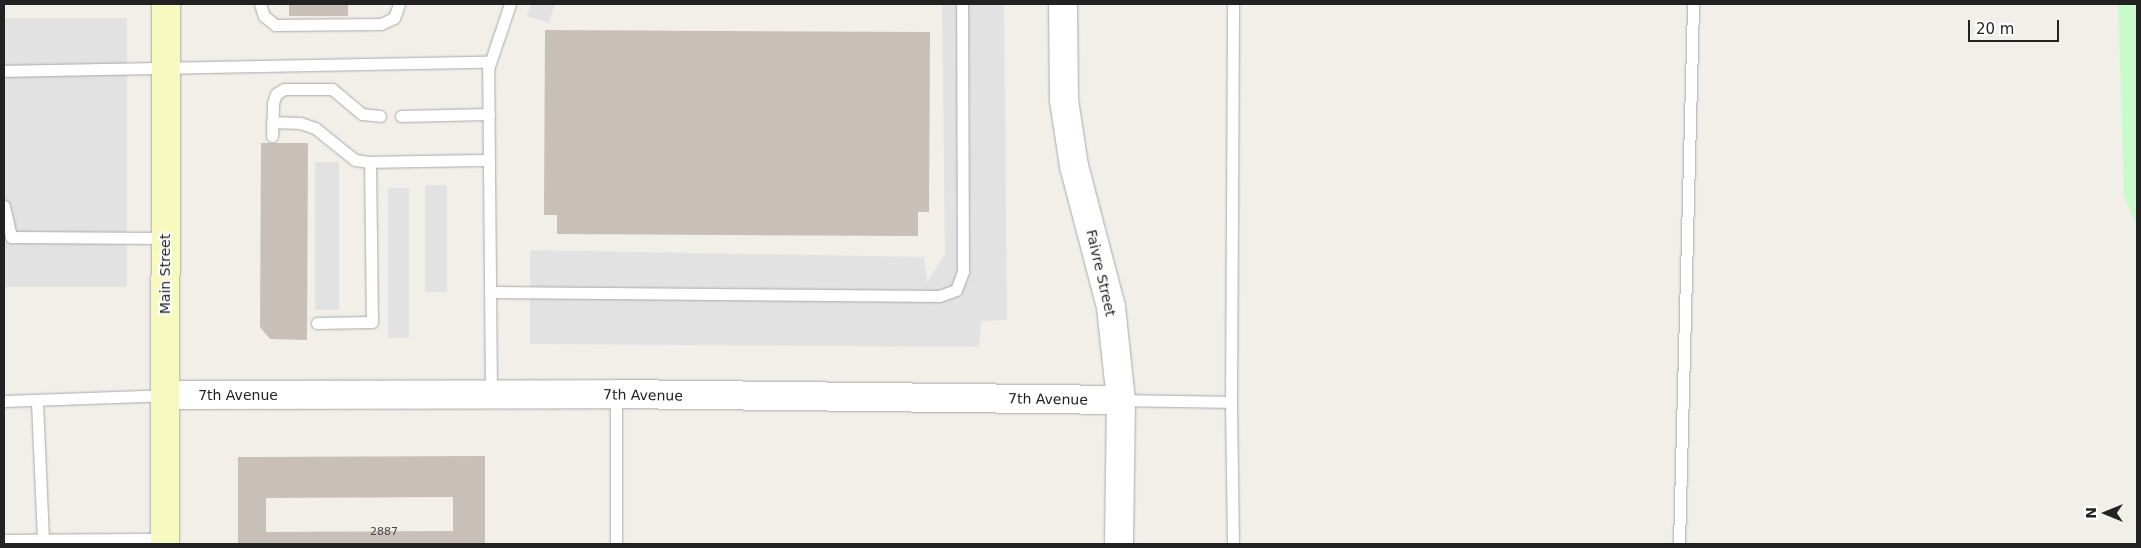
<!DOCTYPE html>
<html>
<head>
<meta charset="utf-8">
<style>
	body { margin:0 }
	#map { position:relative; width:2141px; height:548px; overflow:hidden; background:#f2efe9; font-family:"DejaVu Sans",sans-serif }
	div>[style] { position:absolute }
	.park>* { inset:0; background:#c8facc }
	.parking>* { inset:0; background:#e2e2e2; transform-origin:0 0 }
	.building>* { inset:0; background:#c7bfb8; transform-origin:0 0 }
	.roads { filter:drop-shadow(0 0 1px #a9a9a9) drop-shadow(0 0 1px #a9a9a9) }
	.service>* { height:11px; margin:-5.5px; padding:0 5.5px; transform-origin:5.5px; border-radius:5.5px; background:#fff }
	.tertiary>* { height:28px; margin:-14px; padding:0 14px; transform-origin:14px; border-radius:14px; background:#fff }
	.secondary>* { height:28px; margin:-14px; padding:0 14px; transform-origin:14px; border-radius:14px; background:#f7fabf }
	span { translate:-50% -50%; white-space:nowrap; text-align:center; line-height:1.15; -webkit-text-stroke:4px #fff; paint-order:stroke }
	.number-label { font-size:11px; color:#4b4948 }
	.number-label span { -webkit-text-stroke-width:0 }
	.street-label { font-size:14px; color:#222 }
	.frame { position:absolute; inset:0; border:5px solid #222; pointer-events:none }
	.north { position:absolute; left:2081px; top:488px; width:50px; height:50px; -webkit-text-stroke:4px #fff; paint-order:stroke; rotate:270deg; font-size:14px; font-weight:700; line-height:20px; text-align:center; color:#222 }
	.north::after { content:''; display:block; margin:auto; width:18px; height:22px; background:#222; clip-path:polygon(50% 0,100% 100%,50% 72%,0 100%) }
	.scale { position:absolute; left:1968px; top:20px; width:91px; height:22px; box-sizing:border-box; border:2px solid #222; border-top:0; padding-left:6px; font-size:15px; line-height:18px; white-space:nowrap; color:#222; -webkit-text-stroke:4px #fff; paint-order:stroke }
</style>
</head>
<body>
<div id="map">
	<div class="park">
		<i style="clip-path:polygon(2118px 4px,2137px 4px,2137px 226px,2124px 196px)"></i>
	</div>
	<div class="parking">
		<i style="clip-path:polygon(531px 4px,555px 4px,549px 23px,527px 16px)"></i>
		<i style="clip-path:polygon(942px 4px,1004px 4px,1007px 320px,981px 321px,979px 347px,530px 344px,530px 250px,924px 257px,927px 282px,945px 254px)"></i>
		<i style="left:4px;top:18px;width:123px;height:269px"></i>
		<i style="left:315px;top:162px;width:24px;height:148px"></i>
		<i style="left:425px;top:185px;width:22px;height:107px"></i>
		<i style="left:388px;top:188px;width:21px;height:150px"></i>
	</div>
	<div class="building">
		<i style="left:289px;top:4px;width:59px;height:12px"></i>
		<i style="clip-path:polygon(545px 30px,930px 32px,929px 212px,918px 212px,918px 236px,557px 234px,557px 215px,544px 215px)"></i>
		<i style="clip-path:polygon(261px 143px,308px 143px,307px 340px,270px 339px,260px 327px)"></i>
		<i style="clip-path:polygon(evenodd,485px 456px,485px 544px,238px 544px,238px 457px,485px 456px,453px 497px,453px 531px,266px 532px,266px 498px,453px 497px)"></i>
	</div>
	<div class="roads">
		<div class="service">
			<i style="left:260px;top:4px;width:13px;rotate:72deg"></i>
			<i style="left:264px;top:16px;width:14px;rotate:39deg"></i>
			<i style="left:275px;top:25px;width:106px;rotate:-0.5deg"></i>
			<i style="left:381px;top:24px;width:14px;rotate:-25deg"></i>
			<i style="left:394px;top:18px;width:15px;rotate:-70deg"></i>
			<i style="left:4px;top:71px;width:486px;rotate:-1.1deg"></i>
			<i style="left:401px;top:116px;width:88px;rotate:-1.3deg"></i>
			<i style="left:272px;top:122px;width:28px;rotate:2deg"></i>
			<i style="left:300px;top:123px;width:16px;rotate:18deg"></i>
			<i style="left:315px;top:128px;width:51px;rotate:38.7deg"></i>
			<i style="left:355px;top:160px;width:15px;rotate:8deg"></i>
			<i style="left:272px;top:136px;width:33px;rotate:-88deg"></i>
			<i style="left:273px;top:103px;width:9px;rotate:-72deg"></i>
			<i style="left:276px;top:94px;width:9px;rotate:-32deg"></i>
			<i style="left:284px;top:89px;width:48px"></i>
			<i style="left:332px;top:89px;width:39px;rotate:40deg"></i>
			<i style="left:362px;top:114px;width:18px;rotate:6deg"></i>
			<i style="left:4px;top:206px;width:32px;rotate:77deg"></i>
			<i style="left:11px;top:237px;width:154px;rotate:0.4deg"></i>
			<i style="left:490px;top:292px;width:449px;rotate:0.5deg"></i>
			<i style="left:939px;top:296px;width:18px;rotate:-19deg"></i>
			<i style="left:956px;top:290px;width:19px;rotate:-69deg"></i>
			<i style="left:963px;top:272px;width:268px;rotate:-90.2deg"></i>
			<i style="left:317px;top:323px;width:55px;rotate:-1deg"></i>
			<i style="left:372px;top:322px;width:160px;rotate:-90.7deg"></i>
			<i style="left:370px;top:162px;width:119px;rotate:-1deg"></i>
			<i style="left:491px;top:394px;width:325px;rotate:-90.5deg"></i>
			<i style="left:488px;top:69px;width:69px;rotate:-71.3deg"></i>
			<i style="left:616px;top:394px;width:150px;rotate:90deg"></i>
			<i style="left:1121px;top:400px;width:110px;rotate:1deg"></i>
			<i style="left:1231px;top:402px;width:398px;rotate:-89.7deg"></i>
			<i style="left:4px;top:401px;width:160px;rotate:-2.1deg"></i>
			<i style="left:37px;top:402px;width:138px;rotate:87.5deg"></i>
			<i style="left:1231px;top:402px;width:142px;rotate:89.2deg"></i>
			<i style="left:4px;top:540px;width:161px;rotate:-0.4deg"></i>
			<i style="left:1679px;top:544px;width:540px;rotate:-88.51deg"></i>
		</div>
		<div class="tertiary">
			<i style="left:1063px;top:4px;width:96px;rotate:89.4deg"></i>
			<i style="left:1064px;top:100px;width:67px;rotate:81.4deg"></i>
			<i style="left:1074px;top:166px;width:146px;rotate:75.3deg"></i>
			<i style="left:1111px;top:307px;width:94px;rotate:83.9deg"></i>
			<i style="left:1121px;top:400px;width:144px;rotate:90.8deg"></i>
			<i style="left:164px;top:395px;width:452px;rotate:-0.1deg"></i>
			<i style="left:616px;top:394px;width:505px;rotate:0.68deg"></i>
		</div>
		<div class="secondary">
			<i style="left:165px;top:544px;width:540px;rotate:-89.89deg"></i>
		</div>
	</div>
	<div class="number-label">
		<span style="left:384px;top:532px">2887</span>
	</div>
	<div class="street-label">
		<span style="left:1101px;top:273px;rotate:77deg">Faivre Street</span>
		<span style="left:165px;top:274px;rotate:-90deg">Main Street</span>
		<span style="left:238px;top:395px">7th Avenue</span>
		<span style="left:643px;top:395px;rotate:1deg">7th Avenue</span>
		<span style="left:1048px;top:399px;rotate:1deg">7th Avenue</span>
	</div>
	<div class="frame"></div>
	<div class="north">N</div>
	<div class="scale">20 m</div>
</div>
</body>
</html>
